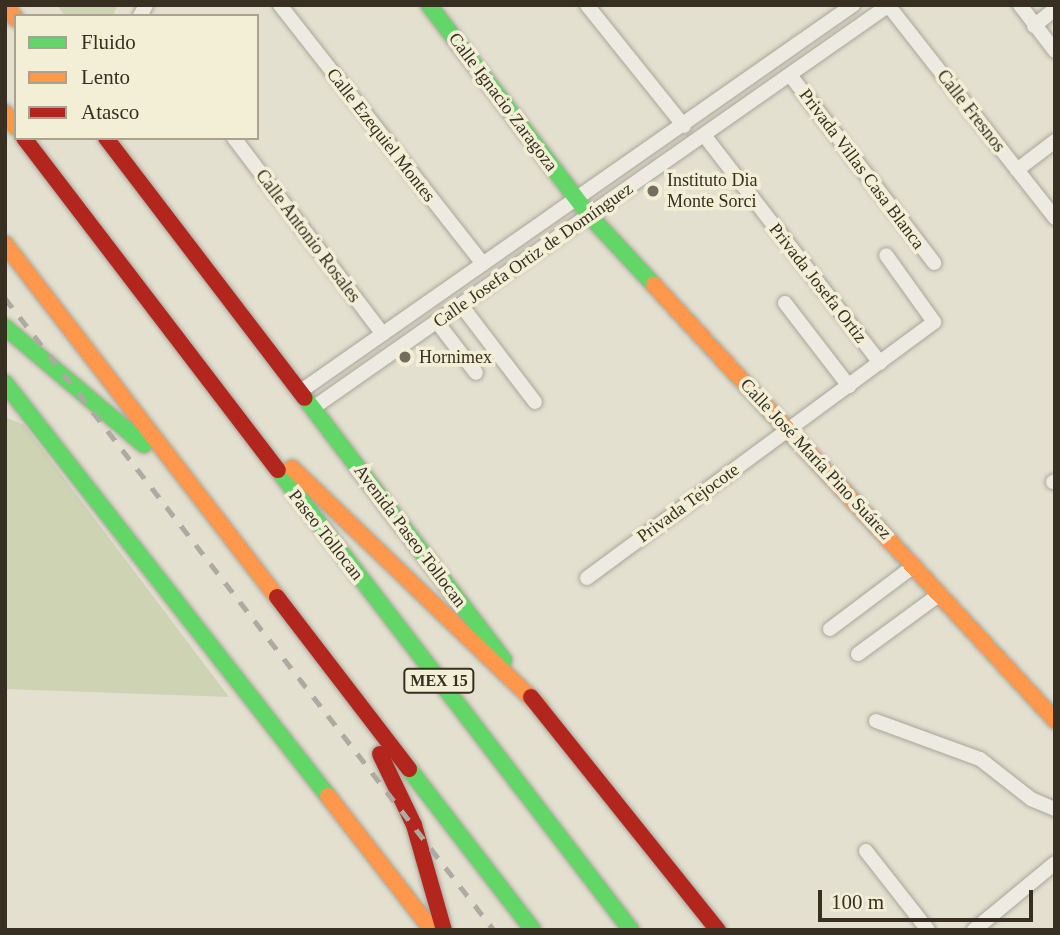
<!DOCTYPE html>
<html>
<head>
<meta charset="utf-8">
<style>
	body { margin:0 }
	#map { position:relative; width:1060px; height:935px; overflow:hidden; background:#e3e0d0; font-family:Georgia,serif }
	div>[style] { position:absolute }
	.green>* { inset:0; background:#ced3b4 }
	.roads { filter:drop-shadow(0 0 2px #a9a599) drop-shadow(0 0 2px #a9a599) }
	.street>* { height:14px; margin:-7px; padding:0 7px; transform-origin:7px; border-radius:7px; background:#eceae1 }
	.fast>* { height:16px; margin:-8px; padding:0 8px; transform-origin:8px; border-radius:8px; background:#63d668 }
	.slow>* { height:16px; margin:-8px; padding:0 8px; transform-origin:8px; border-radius:8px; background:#ff974d }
	.jam>* { height:16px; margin:-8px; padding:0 8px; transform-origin:8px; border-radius:8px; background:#b3261e }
	.rail>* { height:4.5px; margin-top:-2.25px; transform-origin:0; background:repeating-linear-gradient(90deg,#acaaa1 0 12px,transparent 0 24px) }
	.dots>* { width:19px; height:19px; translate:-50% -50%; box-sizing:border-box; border:4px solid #f3efd7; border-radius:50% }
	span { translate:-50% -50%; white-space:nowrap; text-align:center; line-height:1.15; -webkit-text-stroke:7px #f3efd7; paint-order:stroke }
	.shield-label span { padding:2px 5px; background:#f3efd7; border:2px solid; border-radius:5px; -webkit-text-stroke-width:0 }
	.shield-label { font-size:16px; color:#372f21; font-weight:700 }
	.street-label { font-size:18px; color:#372f21 }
	.poi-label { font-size:18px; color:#372f21 }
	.left { translate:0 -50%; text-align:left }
	.frame { position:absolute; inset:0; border:7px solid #372f21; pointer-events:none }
	.legend { position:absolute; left:14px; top:14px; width:245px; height:126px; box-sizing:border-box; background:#f3efd7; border:2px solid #a8a28e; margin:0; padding:9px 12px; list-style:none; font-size:21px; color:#372f21 }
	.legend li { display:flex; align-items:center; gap:14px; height:35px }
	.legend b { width:35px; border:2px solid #a8a28e }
	.scale { position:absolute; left:818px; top:890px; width:215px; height:32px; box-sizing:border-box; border:4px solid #372f21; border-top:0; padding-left:9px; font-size:21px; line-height:24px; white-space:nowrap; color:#372f21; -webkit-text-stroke:5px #f3efd7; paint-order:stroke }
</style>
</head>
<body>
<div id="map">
	<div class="green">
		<i style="clip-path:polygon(57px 5px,116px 5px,117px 6px,113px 16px,65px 16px)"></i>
		<i style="clip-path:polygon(5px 417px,24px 425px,229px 697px,5px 689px)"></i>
	</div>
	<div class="roads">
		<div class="street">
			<i style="left:280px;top:5px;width:329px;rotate:51.9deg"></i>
			<i style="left:587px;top:5px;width:155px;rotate:51.3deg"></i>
			<i style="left:888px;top:5px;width:271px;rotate:51.9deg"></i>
			<i style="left:1020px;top:5px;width:58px;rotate:52.7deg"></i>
			<i style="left:140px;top:16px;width:13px;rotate:-61deg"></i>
			<i style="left:1034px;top:26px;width:27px;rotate:-39deg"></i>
			<i style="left:790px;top:75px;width:237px;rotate:52.5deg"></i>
			<i style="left:704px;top:135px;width:288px;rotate:52.3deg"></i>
			<i style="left:234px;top:138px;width:246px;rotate:52.8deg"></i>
			<i style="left:1017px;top:170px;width:48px;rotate:-37.3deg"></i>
			<i style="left:785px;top:303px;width:105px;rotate:52.4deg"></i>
			<i style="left:461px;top:305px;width:122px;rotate:52.7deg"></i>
			<i style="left:437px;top:322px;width:64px;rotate:52.6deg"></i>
			<i style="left:301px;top:391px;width:674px;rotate:-34.96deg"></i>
			<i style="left:313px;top:408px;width:703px;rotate:-34.98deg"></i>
			<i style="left:1053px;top:482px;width:2px;rotate:-27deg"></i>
			<i style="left:587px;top:578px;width:431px;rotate:-36.4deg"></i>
			<i style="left:934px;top:322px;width:82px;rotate:-125.6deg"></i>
			<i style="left:830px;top:629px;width:105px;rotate:-36.9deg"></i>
			<i style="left:858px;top:654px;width:102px;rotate:-36.2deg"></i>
			<i style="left:876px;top:721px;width:111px;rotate:20.1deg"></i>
			<i style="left:980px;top:759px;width:65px;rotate:38.1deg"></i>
			<i style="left:1031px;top:799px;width:26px;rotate:23deg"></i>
			<i style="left:866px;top:851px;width:100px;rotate:51.9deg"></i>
			<i style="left:974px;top:930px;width:105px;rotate:-39.6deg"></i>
		</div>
		<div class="fast">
			<i style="left:429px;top:5px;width:264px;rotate:52.7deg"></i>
			<i style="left:589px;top:215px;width:96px;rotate:47.1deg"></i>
			<i style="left:5px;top:327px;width:182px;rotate:40.3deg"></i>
			<i style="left:5px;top:383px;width:524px;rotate:51.97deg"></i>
			<i style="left:305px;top:398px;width:329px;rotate:52.8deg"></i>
			<i style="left:278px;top:470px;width:580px;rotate:52.5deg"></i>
			<i style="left:409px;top:769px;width:203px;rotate:52.4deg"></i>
		</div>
		<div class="slow">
			<i style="left:5px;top:5px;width:18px;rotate:52deg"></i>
			<i style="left:5px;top:113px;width:18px;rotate:52deg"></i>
			<i style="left:5px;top:244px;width:446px;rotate:52.4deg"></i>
			<i style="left:654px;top:285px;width:592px;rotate:47.33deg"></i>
			<i style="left:292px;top:468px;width:344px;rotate:43.9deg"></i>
			<i style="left:328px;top:796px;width:170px;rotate:52.2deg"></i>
		</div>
		<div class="jam">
			<i style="left:24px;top:138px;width:418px;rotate:52.6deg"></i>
			<i style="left:106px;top:138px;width:327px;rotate:52.6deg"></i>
			<i style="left:277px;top:597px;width:217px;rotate:52.5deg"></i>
			<i style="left:531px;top:697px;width:299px;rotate:51.3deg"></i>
			<i style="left:380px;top:754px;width:79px;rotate:64.4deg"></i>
			<i style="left:414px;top:825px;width:109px;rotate:74.1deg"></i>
		</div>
	</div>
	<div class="rail">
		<i style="left:5px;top:298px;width:799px;rotate:52.27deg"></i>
	</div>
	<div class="dots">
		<i style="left:653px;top:191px;background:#736d5e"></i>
		<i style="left:405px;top:357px;background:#736d5e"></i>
	</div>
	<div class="shield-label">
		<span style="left:439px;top:681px">MEX 15</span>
	</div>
	<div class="street-label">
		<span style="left:503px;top:102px;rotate:53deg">Calle Ignacio Zaragoza</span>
		<span style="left:971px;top:111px;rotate:52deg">Calle Fresnos</span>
		<span style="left:381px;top:135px;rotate:52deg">Calle Ezequiel Montes</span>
		<span style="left:862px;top:169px;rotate:53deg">Privada Villas Casa Blanca</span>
		<span style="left:308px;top:236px;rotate:53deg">Calle Antonio Rosales</span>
		<span style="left:533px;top:255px;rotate:-35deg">Calle Josefa Ortiz de Domínguez</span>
		<span style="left:818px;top:283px;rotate:52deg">Privada Josefa Ortiz</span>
		<span style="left:816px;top:459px;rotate:47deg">Calle José María Pino Suárez</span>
		<span style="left:688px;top:503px;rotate:-36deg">Privada Tejocote</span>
		<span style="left:326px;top:535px;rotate:52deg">Paseo Tollocan</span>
		<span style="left:410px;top:536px;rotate:53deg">Avenida Paseo Tollocan</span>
	</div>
	<div class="poi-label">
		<span class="left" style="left:667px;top:191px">Instituto Dia<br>Monte Sorci</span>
		<span class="left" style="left:419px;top:357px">Hornimex</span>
	</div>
	<div class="frame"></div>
	<ul class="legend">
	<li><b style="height:9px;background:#63d668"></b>Fluido</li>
	<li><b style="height:9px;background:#ff974d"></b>Lento</li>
	<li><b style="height:9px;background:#b3261e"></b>Atasco</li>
	</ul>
	<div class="scale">100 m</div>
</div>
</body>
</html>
